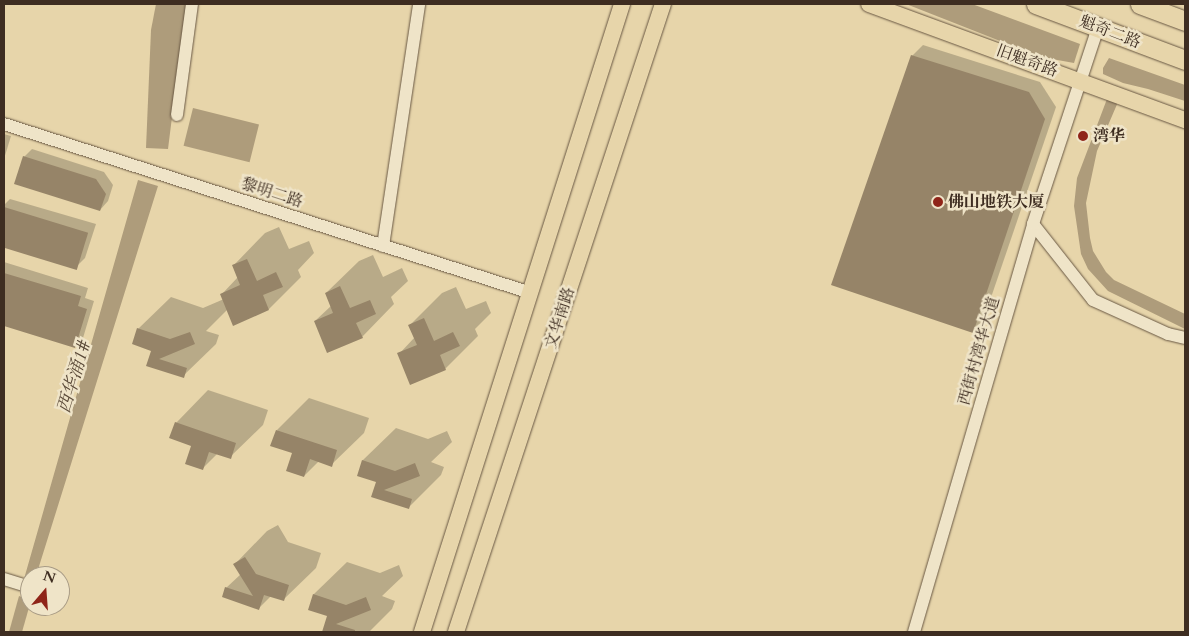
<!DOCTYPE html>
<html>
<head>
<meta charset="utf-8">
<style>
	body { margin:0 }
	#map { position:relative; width:1189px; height:636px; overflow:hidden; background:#e7d5aa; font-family:Cardo,"Noto Serif SC",serif }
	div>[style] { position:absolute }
	.water>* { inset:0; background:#ae9c7b; transform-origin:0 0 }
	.shadow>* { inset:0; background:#0003 }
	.building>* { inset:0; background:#968468; transform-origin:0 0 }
	.roads { filter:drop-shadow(0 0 1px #685743) drop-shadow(0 0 1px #685743) }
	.minor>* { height:12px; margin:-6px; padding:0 6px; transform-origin:6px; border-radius:6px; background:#efe4c8 }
	.major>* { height:16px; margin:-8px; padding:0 8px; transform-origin:8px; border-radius:8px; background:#e7d5aa }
	.highway>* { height:19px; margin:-9.5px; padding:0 9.5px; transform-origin:9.5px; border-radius:9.5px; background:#e7d5aa }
	.dots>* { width:14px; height:14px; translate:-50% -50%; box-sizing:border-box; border:2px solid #efe4c8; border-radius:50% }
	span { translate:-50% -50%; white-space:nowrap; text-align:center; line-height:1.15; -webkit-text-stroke:5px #efe4c8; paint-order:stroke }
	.street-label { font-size:16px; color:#3e2d21 }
	.poi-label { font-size:16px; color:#3e2d21; font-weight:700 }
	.left { translate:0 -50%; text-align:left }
	.water-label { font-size:18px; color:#5a4938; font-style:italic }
	.frame { position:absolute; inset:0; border:5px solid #3e2d21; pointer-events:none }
	.north { position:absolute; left:20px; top:566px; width:50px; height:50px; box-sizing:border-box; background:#efe4c8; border:1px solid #a89b85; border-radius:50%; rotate:18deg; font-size:14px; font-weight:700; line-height:20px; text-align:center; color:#3e2d21 }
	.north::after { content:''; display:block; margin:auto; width:18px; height:22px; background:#8f2418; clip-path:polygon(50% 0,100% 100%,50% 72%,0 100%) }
</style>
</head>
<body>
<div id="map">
	<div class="water">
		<i style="clip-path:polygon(156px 4px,186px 4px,168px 149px,146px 148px,151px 30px)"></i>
		<i style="clip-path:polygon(906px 4px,972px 4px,1080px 44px,1074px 63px,1041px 57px)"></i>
		<i style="clip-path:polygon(1109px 58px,1185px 85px,1185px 101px,1148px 89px,1123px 83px,1103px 74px,1103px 68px)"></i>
		<i style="clip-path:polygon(1107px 99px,1118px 102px,1097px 151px,1086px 203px,1090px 238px,1093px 251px,1106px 272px,1114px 280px,1185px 314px,1185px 329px,1108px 291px,1088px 269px,1081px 254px,1074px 206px,1077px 178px)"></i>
		<i style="left:193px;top:108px;width:68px;height:39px;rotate:14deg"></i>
		<i style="clip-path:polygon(138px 180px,158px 186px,36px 576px,30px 576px,30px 580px,24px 579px)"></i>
		<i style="clip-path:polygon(19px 596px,30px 600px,30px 604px,22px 632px,9px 632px)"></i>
	</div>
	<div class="shadow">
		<i style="clip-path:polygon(923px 45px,1040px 82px,1056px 107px,983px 321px,972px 331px,912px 56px)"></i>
		<i style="clip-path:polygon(4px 134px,11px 136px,4px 159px)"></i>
		<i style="clip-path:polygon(32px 149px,104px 172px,113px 185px,108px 201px,100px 210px,24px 157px)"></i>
		<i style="clip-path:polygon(10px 199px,96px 224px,85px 258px,77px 266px,4px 245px,4px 205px)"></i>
		<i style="clip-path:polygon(279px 227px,289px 249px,309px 241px,314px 253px,298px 270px,301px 277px,269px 309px,228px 309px,206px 331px,219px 335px,216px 344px,183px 376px,148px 365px,153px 350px,138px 329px,171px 297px,203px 308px,224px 299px,222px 294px,238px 277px,233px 266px,265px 233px)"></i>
		<i style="clip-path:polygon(373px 255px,383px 277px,402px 268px,408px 281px,391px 297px,394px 304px,362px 337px,315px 321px,332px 305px,326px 293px,359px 261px)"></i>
		<i style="clip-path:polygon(4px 262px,88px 288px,85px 298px,94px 301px,83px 338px,74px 346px,4px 324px)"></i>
		<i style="clip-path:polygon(456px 287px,466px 309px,486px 301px,491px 313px,475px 329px,478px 336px,445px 369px,411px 384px,399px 354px,415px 337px,410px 325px,442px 293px)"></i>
		<i style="clip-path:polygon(208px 390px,268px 410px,263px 425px,230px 457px,218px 453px,203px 468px,193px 445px,176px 423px)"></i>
		<i style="clip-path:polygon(309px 398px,369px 418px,364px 433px,331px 465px,319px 461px,304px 476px,294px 452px,277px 430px)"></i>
		<i style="clip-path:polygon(396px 428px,428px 439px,447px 431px,452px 442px,431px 462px,444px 467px,441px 475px,408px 508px,373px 496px,378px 481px,358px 475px,363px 460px)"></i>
		<i style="clip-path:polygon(278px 525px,288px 542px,321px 553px,316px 568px,283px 600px,271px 596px,259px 608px,226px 588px,241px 574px,235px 564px,267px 531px)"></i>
		<i style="clip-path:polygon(347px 562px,380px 573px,399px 565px,403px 576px,382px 596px,395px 601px,392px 609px,369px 632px,331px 632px,324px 630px,329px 615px,310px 609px,314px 594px)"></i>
	</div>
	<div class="building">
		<i style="clip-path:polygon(911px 55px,1029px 92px,1045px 119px,973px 333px,831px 285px)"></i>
		<i style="clip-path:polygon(23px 156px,96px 179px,106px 194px,100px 211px,14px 184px)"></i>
		<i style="left:4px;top:207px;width:88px;height:39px;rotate:17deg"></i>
		<i style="clip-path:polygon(247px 259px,257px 281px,276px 272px,283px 287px,263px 295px,269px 310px,233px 326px,220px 294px,240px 285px,232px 265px)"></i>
		<i style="clip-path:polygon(4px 273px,81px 296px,78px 306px,87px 309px,75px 348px,4px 326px)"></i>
		<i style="clip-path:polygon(340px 286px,350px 308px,370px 300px,376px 314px,356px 323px,363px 338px,327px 353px,314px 321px,333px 313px,325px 293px)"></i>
		<i style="clip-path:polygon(424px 318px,434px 341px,453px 332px,460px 346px,440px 355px,446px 370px,410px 385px,397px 353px,417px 345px,408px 325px)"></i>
		<i style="clip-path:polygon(137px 328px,170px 339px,190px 332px,195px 344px,159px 359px,187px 368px,184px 378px,146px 366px,151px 351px,132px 344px)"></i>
		<i style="clip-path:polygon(175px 422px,236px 443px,231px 459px,209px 452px,203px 470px,185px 464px,191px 446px,169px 438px)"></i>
		<i style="clip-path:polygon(276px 430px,337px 450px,332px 467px,310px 459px,304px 477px,286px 471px,292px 453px,270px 446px)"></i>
		<i style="clip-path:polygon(362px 460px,395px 471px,415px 463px,420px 476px,384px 490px,412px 499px,409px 509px,371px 497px,376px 482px,357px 476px)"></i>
		<i style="clip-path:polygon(245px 557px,256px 574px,289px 585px,284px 601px,264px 595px,259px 610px,222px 597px,225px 587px,253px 596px,233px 564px)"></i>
		<i style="clip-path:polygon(313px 594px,346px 605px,366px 597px,371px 610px,336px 624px,355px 630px,355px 632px,322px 632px,327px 616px,308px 610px)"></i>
	</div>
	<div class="roads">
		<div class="minor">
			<i style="left:177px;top:115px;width:112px;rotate:-82.3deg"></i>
			<i style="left:4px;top:124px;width:553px;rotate:17.78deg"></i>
			<i style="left:1033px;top:224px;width:97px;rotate:51.7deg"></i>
			<i style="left:1093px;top:300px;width:82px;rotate:24.4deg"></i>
			<i style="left:1168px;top:334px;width:17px;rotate:13deg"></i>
			<i style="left:383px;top:246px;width:245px;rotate:-81.5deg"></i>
			<i style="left:4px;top:579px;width:27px;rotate:17deg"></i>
			<i style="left:914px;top:632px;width:425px;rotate:-73.7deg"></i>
			<i style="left:1033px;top:224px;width:207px;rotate:-71.7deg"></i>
		</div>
		<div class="major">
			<i style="left:869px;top:4px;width:337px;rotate:20.2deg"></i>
			<i style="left:422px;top:632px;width:659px;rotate:-72.33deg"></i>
			<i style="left:456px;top:632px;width:661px;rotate:-71.76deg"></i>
		</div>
		<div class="highway">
			<i style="left:1036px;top:4px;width:159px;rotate:20.6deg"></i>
			<i style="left:1140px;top:4px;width:48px;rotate:20.7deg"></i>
		</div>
	</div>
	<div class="dots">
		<i style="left:1083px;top:136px;background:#8f2418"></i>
		<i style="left:938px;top:202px;background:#8f2418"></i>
	</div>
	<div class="street-label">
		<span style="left:1110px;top:32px;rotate:21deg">魁奇二路</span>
		<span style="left:1027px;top:61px;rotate:20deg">旧魁奇路</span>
		<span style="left:272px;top:193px;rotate:18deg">黎明二路</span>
		<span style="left:560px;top:318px;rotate:-72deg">文华南路</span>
		<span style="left:979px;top:351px;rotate:-74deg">西街村湾华大道</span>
	</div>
	<div class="poi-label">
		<span class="left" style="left:1093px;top:136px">湾华</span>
		<span class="left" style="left:948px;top:202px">佛山地铁大厦</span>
	</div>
	<div class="water-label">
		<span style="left:75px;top:377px;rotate:-73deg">西华涌1#</span>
	</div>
	<div class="frame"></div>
	<div class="north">N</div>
</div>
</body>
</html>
